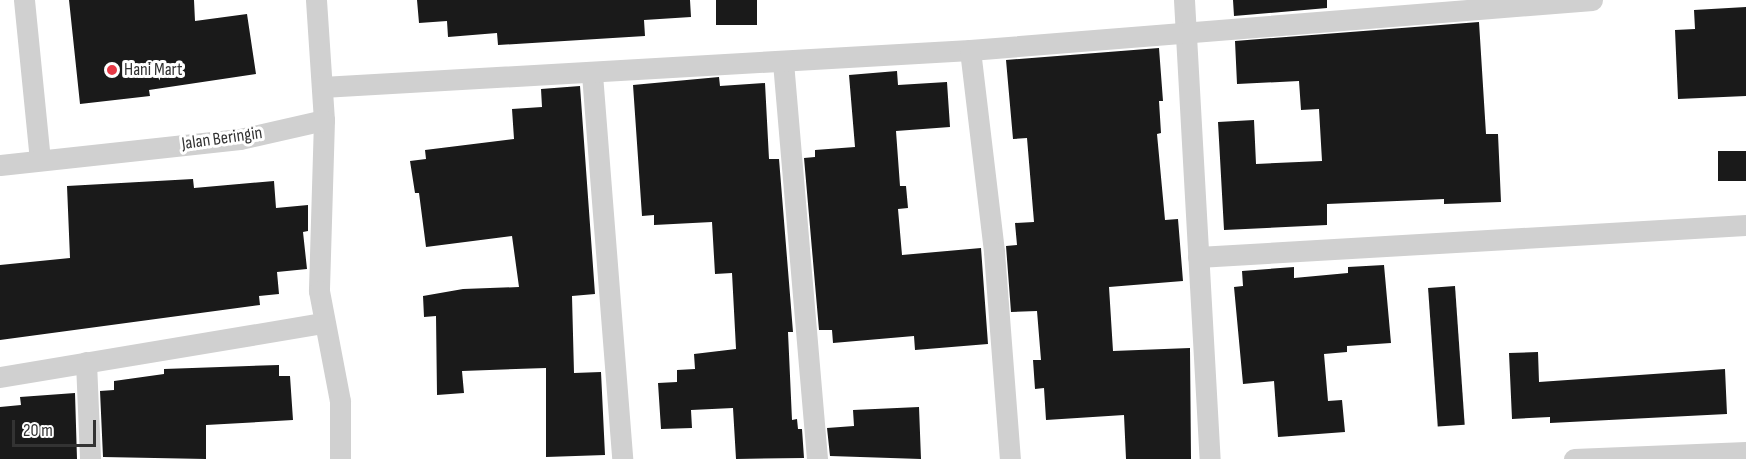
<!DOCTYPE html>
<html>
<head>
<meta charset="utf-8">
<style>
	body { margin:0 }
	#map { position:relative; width:1746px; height:459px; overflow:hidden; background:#fff; font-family:"Sofia Sans Condensed",sans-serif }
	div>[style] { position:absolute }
	.building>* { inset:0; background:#1a1a1a; transform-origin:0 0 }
	.street>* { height:21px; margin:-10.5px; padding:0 10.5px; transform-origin:10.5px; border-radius:10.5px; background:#d0d0d0 }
	.dots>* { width:16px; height:16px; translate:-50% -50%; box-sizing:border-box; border:3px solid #fff; border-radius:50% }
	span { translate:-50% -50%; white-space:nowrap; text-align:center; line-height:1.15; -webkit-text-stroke:6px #fff; paint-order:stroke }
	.poi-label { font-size:18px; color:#333 }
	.left { translate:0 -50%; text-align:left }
	.street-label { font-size:18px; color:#333 }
	.scale { position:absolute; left:12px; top:420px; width:84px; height:27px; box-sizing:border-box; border:3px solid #333; border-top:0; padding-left:8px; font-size:18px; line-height:21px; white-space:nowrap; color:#333; -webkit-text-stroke:4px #fff; paint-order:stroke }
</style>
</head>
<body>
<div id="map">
	<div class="building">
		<i style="clip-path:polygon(69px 0,194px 0,195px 21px,247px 14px,256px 74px,149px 90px,150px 96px,80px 104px)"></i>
		<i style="clip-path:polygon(417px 0,690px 0,691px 17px,644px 20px,645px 36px,498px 45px,497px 33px,448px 37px,447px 21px,419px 23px)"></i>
		<i style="left:716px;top:0;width:41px;height:25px"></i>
		<i style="clip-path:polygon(1233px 0,1327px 0,1327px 8px,1234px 16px)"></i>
		<i style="clip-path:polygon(1746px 7px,1746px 96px,1678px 99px,1675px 30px,1695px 29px,1694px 10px)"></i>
		<i style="clip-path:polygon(1479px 22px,1486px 134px,1498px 134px,1501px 202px,1444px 204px,1444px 199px,1327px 204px,1327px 225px,1224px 230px,1218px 122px,1254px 120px,1256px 164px,1322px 161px,1319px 109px,1301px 110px,1299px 81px,1237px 84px,1235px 41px)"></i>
		<i style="clip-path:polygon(1159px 48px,1163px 101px,1159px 101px,1161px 133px,1157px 134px,1165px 220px,1178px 219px,1183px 281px,1109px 287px,1113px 351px,1190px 348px,1191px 459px,1126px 459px,1124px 415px,1046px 420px,1044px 388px,1035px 389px,1033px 360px,1041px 360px,1037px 311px,1011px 312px,1006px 246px,1017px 245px,1015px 223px,1034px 222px,1027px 138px,1013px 139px,1006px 60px)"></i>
		<i style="clip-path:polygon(897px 71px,898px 85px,947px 82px,950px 127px,896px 131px,900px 186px,906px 186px,908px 208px,898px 209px,902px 255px,981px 248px,988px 344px,915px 350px,914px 336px,833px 343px,832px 330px,819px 330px,804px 158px,815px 157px,815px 150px,855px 147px,849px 75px)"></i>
		<i style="clip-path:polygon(719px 77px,720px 86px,765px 83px,769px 159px,779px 159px,793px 332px,788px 332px,792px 420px,797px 419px,798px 429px,802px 429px,804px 458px,736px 459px,733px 408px,691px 410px,692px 428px,661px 429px,658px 383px,677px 382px,677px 370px,695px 369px,694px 354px,736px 349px,732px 273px,715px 274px,712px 222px,654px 225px,654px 215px,642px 216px,633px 85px)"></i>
		<i style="clip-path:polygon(580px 86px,595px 294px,572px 296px,574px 373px,601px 372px,605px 455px,546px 457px,546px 368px,462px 371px,464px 393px,437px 395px,436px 316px,424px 317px,423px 296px,463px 289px,519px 287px,512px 236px,426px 247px,419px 193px,415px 193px,410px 161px,426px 159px,425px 150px,514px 139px,512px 109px,542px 107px,541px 89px)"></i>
		<i style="left:1746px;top:151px;width:30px;height:28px;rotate:90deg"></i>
		<i style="clip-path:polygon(193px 179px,194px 188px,274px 181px,276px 208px,308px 205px,308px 231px,303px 232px,307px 269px,277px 272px,279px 294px,259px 296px,260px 305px,0 340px,0 265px,70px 258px,67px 186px)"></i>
		<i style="clip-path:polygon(1384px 265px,1391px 343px,1347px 346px,1347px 352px,1324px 354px,1328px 401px,1342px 400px,1345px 432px,1278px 437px,1274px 381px,1243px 384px,1234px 287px,1243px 286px,1242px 271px,1294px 267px,1294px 278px,1348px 273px,1348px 267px)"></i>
		<i style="left:1455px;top:286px;width:139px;height:27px;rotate:86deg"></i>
		<i style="clip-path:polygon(1538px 352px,1539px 382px,1725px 369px,1727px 414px,1550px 423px,1550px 417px,1512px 419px,1509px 353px)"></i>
		<i style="clip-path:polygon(279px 365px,279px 376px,290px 376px,293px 420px,206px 425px,206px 459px,103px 457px,100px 391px,114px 390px,114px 381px,164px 374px,164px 369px)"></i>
		<i style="clip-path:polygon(75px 393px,77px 459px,0 459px,0 407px,21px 405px,20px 397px)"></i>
		<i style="clip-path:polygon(919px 407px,921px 459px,830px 456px,827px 428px,854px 426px,853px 410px)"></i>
	</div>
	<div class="street">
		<i style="left:24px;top:0;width:160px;rotate:84.3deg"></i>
		<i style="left:316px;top:0;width:120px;rotate:86.2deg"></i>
		<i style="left:324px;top:120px;width:171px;rotate:91.7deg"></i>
		<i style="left:319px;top:291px;width:112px;rotate:79.2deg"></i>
		<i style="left:340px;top:401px;width:58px;rotate:90deg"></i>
		<i style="left:1184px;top:0;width:460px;rotate:86.8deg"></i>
		<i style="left:970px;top:50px;width:203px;rotate:83.2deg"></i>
		<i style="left:994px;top:252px;width:208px;rotate:85.6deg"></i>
		<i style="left:783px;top:62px;width:398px;rotate:85.1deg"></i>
		<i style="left:592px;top:74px;width:386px;rotate:85.5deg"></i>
		<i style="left:322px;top:87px;width:649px;rotate:-3.27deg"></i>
		<i style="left:970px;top:50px;width:624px;rotate:-4.6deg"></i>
		<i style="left:0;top:165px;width:241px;rotate:-6.2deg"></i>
		<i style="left:240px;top:139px;width:86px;rotate:-12.7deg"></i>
		<i style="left:1198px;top:257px;width:549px;rotate:-3.34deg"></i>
		<i style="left:86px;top:362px;width:97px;rotate:87.6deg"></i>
		<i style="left:0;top:377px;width:326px;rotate:-9.5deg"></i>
		<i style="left:1574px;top:459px;width:172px;rotate:-2.3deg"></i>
	</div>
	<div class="dots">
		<i style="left:112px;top:70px;background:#e63946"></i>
	</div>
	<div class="poi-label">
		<span class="left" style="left:124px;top:70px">Hani Mart</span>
	</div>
	<div class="street-label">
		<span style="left:222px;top:139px;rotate:-8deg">Jalan Beringin</span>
	</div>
	<div class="scale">20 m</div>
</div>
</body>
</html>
